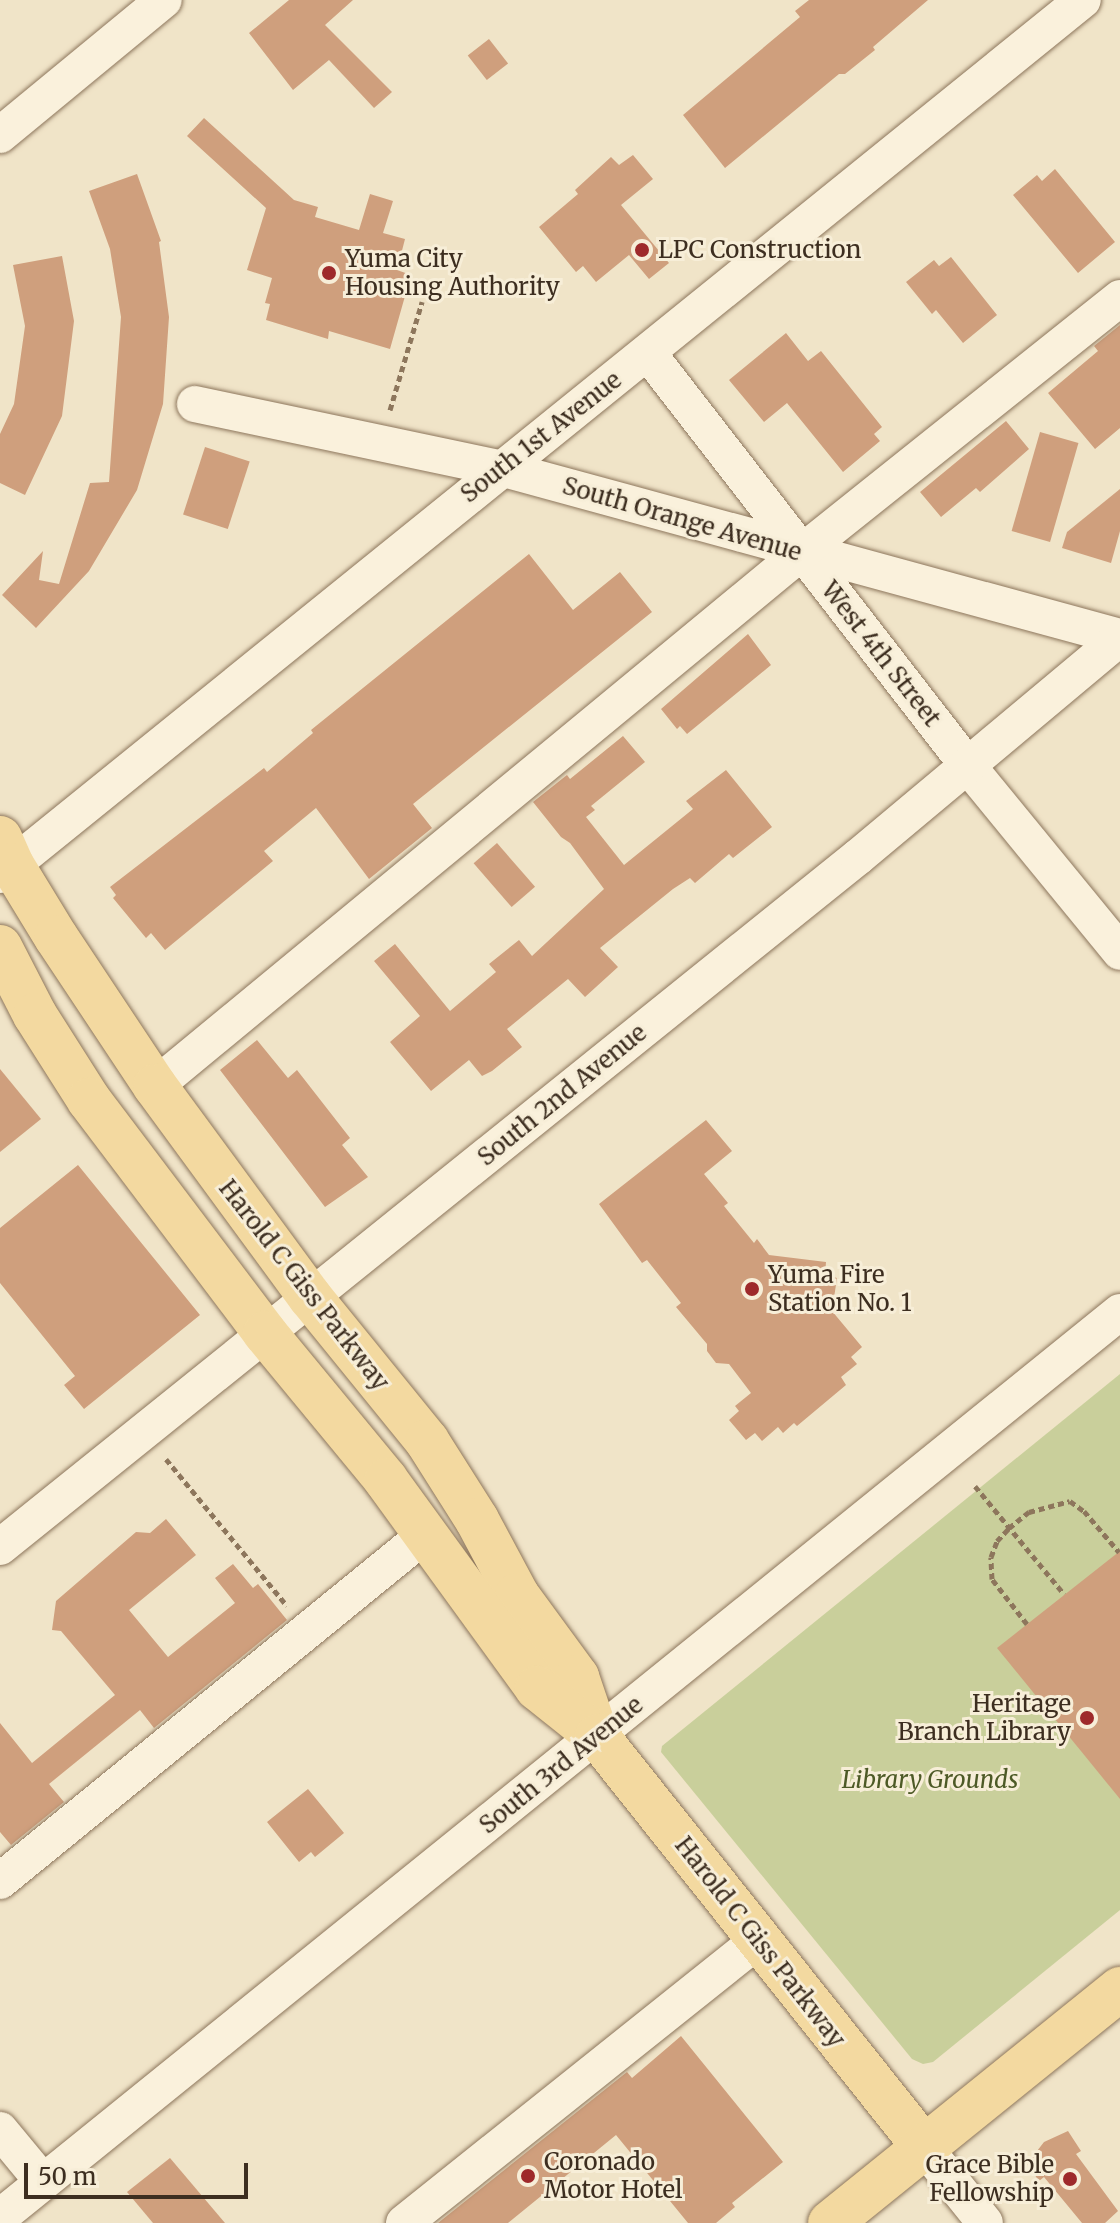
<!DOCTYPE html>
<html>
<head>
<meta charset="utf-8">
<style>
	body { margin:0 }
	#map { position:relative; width:1120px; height:2223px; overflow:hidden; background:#f0e4c8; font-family:Merriweather,serif }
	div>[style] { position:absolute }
	.green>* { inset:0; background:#c9cf9b }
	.building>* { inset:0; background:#cf9f7d; transform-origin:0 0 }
	.path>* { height:5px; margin-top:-2.5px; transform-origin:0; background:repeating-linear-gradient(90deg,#8d765c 0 6px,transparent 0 10px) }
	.roads { filter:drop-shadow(0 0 2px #8d765c) drop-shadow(0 0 2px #8d765c) }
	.minor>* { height:36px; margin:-18px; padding:0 18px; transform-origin:18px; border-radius:18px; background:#faf1dc }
	.major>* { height:44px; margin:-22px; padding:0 22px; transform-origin:22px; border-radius:22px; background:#f3d9a0 }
	.dots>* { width:22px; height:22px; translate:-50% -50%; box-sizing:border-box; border:4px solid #f7eed8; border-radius:50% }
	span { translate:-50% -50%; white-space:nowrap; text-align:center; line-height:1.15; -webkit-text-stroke:6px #f7eed8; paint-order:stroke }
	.poi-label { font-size:24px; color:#3d2e20 }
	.left { translate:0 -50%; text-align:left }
	.right { translate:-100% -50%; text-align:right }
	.street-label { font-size:24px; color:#3d2e20 }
	.park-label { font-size:24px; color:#4d5a26; font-style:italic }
	.scale { position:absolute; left:24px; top:2163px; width:224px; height:36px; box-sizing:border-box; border:4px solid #3d2e20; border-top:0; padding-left:10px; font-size:24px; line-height:28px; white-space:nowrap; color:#3d2e20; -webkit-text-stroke:6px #f7eed8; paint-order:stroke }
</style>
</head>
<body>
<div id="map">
	<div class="green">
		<i style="clip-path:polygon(1120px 1374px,1120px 1910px,933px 2062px,923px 2064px,912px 2059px,661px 1752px,662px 1746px)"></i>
	</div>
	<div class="building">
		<i style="clip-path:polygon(289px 0,353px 0,325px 25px,392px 92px,374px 108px,329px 60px,293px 90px,249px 33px)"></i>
		<i style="clip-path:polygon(809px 0,928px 0,873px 47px,875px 50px,845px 74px,839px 74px,725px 168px,683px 115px,800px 17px,795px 11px)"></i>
		<i style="left:489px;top:39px;width:31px;height:27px;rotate:52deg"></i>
		<i style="clip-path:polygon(204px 118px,294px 200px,318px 207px,315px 217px,359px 230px,370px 194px,393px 201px,383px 233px,405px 239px,397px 270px,411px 275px,390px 349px,329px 331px,328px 339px,266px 320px,270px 304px,265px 303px,272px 278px,247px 270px,266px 208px,187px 136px)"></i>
		<i style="clip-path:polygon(633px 155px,653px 179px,621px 205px,669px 263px,649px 279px,629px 255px,596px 282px,583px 266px,576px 272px,539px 227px,578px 194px,575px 190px,611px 157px,619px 165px)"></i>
		<i style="clip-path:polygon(1055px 169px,1115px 242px,1078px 273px,1013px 195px,1037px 175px,1042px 181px)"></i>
		<i style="clip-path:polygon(137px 174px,161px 241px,159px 242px,169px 317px,163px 404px,137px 490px,89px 571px,36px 628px,2px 595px,43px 551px,39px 580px,59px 584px,90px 483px,109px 482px,121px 317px,110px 249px,89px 191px)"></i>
		<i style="clip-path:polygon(62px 256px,74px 321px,62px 416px,25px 495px,0 483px,0 434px,14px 404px,25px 326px,13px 265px)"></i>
		<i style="clip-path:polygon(951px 257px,997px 315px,963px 343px,936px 310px,932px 314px,906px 282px,934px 260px,939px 266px)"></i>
		<i style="clip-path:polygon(1120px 325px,1120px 428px,1095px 449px,1048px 393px,1098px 351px,1094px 346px)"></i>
		<i style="clip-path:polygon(786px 333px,808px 361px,821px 351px,882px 427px,874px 434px,880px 441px,843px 472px,787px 403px,764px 422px,729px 380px)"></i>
		<i style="clip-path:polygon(1006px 421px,1029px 449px,980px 492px,976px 488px,941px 517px,920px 492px)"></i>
		<i style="left:1040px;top:432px;width:40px;height:103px;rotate:16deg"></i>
		<i style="left:205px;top:447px;width:47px;height:71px;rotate:18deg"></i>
		<i style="clip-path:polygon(1120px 489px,1120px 531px,1111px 563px,1062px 548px,1067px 532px)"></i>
		<i style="clip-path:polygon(529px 554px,573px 610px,620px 572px,652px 612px,413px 804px,432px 828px,369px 879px,316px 808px,264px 851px,273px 861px,165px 950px,151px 933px,146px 938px,113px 898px,116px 895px,110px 887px,264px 768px,267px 772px,313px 733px,311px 730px)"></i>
		<i style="clip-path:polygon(748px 634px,771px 665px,687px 734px,680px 726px,677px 729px,661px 709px)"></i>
		<i style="clip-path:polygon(623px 736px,645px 762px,591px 806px,595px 810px,586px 817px,624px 865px,693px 809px,686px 801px,726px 770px,772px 827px,733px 858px,729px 854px,695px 883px,690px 878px,673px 889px,600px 948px,618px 967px,585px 997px,568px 979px,507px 1029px,522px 1047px,492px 1071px,482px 1076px,469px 1060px,431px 1091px,390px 1042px,420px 1016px,374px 961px,395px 944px,450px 1011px,496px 972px,489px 964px,519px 940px,532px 956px,604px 889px,570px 843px,561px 837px,533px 802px,567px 775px,570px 779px)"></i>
		<i style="left:497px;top:843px;width:58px;height:31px;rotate:49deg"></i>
		<i style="clip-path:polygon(257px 1040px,288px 1078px,297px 1070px,350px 1138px,342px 1145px,368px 1177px,325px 1207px,220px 1070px)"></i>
		<i style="clip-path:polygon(0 1069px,41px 1119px,0 1152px)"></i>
		<i style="clip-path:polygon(706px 1120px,732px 1151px,704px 1174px,728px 1203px,724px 1206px,754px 1243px,757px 1239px,769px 1255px,826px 1262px,825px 1275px,837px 1278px,832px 1311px,862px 1347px,851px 1357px,857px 1364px,841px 1377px,846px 1385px,797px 1426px,794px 1423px,783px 1433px,778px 1427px,762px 1441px,755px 1433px,746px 1440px,729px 1420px,739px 1411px,735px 1406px,751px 1393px,729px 1364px,716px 1363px,707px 1351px,707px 1344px,676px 1307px,681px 1303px,647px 1260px,642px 1263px,599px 1204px)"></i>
		<i style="clip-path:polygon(78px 1165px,200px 1315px,84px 1409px,64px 1385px,75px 1376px,0 1283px,0 1228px)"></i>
		<i style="clip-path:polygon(166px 1519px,196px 1555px,129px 1610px,168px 1657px,235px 1603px,215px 1578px,233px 1564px,253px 1588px,258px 1584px,287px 1620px,154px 1728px,140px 1710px,49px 1784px,64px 1802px,11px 1845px,0 1832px,0 1723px,32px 1763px,115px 1695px,61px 1631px,52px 1630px,56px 1601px,136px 1532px,150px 1533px)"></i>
		<i style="clip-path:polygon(1120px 1551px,1120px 1799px,997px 1648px)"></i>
		<i style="clip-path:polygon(308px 1789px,344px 1833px,315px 1857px,311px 1852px,299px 1862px,267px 1822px)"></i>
		<i style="clip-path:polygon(681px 2036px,783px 2162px,732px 2203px,735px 2207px,716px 2223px,688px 2223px,616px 2135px,508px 2223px,438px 2223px,627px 2072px,632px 2078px)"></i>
		<i style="clip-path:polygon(1068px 2131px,1081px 2151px,1076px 2154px,1118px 2211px,1105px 2223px,1082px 2223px,1044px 2177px,1039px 2181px,1027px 2164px,1044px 2142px)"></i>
		<i style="clip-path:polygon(170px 2158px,225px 2223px,153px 2223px,127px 2192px)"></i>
	</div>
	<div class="path">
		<i style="left:390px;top:410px;width:113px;rotate:-73.5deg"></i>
		<i style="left:166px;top:1459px;width:190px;rotate:50.5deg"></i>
		<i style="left:975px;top:1486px;width:140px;rotate:50.5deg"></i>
		<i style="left:1027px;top:1624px;width:57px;rotate:-127.9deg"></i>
		<i style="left:992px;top:1579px;width:22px;rotate:-93deg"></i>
		<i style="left:991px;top:1557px;width:17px;rotate:-69deg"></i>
		<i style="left:997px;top:1541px;width:18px;rotate:-47deg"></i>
		<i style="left:1009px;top:1528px;width:26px;rotate:-39deg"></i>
		<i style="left:1029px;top:1512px;width:42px;rotate:-15deg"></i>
		<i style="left:1070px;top:1501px;width:17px;rotate:36deg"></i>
		<i style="left:1084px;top:1511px;width:54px;rotate:49.5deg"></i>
	</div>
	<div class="roads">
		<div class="minor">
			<i style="left:0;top:135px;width:212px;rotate:-39.5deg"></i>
			<i style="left:648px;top:353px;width:522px;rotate:52.23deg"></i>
			<i style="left:968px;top:766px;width:240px;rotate:50.7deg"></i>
			<i style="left:195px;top:404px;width:312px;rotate:11.9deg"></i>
			<i style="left:500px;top:468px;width:643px;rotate:15.25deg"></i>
			<i style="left:0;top:875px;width:1392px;rotate:-38.94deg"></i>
			<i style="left:155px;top:1086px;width:839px;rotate:-39.53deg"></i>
			<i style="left:802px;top:552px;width:407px;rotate:-38.6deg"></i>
			<i style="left:0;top:1547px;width:1101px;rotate:-38.81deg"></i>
			<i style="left:858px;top:857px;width:341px;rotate:-39.9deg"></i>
			<i style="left:0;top:1881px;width:549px;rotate:-39.16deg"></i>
			<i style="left:0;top:2130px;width:67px;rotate:50.4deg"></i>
			<i style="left:924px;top:2147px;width:97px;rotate:51.2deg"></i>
			<i style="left:0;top:2217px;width:1440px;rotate:-38.94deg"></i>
			<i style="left:404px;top:2223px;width:453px;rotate:-38.6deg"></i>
		</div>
		<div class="major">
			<i style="left:0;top:838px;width:30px;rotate:66deg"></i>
			<i style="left:12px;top:865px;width:84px;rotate:58.6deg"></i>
			<i style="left:56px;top:937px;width:179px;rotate:56.4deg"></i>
			<i style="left:155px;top:1086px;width:262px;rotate:53.7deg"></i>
			<i style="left:310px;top:1297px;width:186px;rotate:50.9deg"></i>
			<i style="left:427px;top:1441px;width:93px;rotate:57.7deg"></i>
			<i style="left:477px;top:1520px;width:85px;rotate:61.9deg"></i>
			<i style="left:517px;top:1595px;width:102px;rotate:53.8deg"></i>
			<i style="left:577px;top:1677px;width:62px;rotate:71.3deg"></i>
			<i style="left:0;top:947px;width:76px;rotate:62.8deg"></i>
			<i style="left:35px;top:1015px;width:101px;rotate:57.6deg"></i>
			<i style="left:89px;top:1100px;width:292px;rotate:52.9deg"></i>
			<i style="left:265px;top:1333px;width:190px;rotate:50.5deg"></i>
			<i style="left:386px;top:1480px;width:257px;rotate:54deg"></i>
			<i style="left:537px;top:1688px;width:77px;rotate:38.7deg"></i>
			<i style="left:597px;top:1736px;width:525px;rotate:51.49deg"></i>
			<i style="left:830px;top:2223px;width:373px;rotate:-38.9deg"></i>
		</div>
	</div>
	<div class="dots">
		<i style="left:642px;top:250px;background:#9e2a2b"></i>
		<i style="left:329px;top:273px;background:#9e2a2b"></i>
		<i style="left:752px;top:1289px;background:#9e2a2b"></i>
		<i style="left:1087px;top:1718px;background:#9e2a2b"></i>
		<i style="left:528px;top:2176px;background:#9e2a2b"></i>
		<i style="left:1070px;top:2179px;background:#9e2a2b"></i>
	</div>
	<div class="poi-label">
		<span class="left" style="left:658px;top:250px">LPC Construction</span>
		<span class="left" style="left:345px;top:273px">Yuma City<br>Housing Authority</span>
		<span class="left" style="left:768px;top:1289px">Yuma Fire<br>Station No. 1</span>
		<span class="right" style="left:1071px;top:1718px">Heritage<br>Branch Library</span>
		<span class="left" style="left:544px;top:2176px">Coronado<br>Motor Hotel</span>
		<span class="right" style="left:1054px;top:2179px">Grace Bible<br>Fellowship</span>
	</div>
	<div class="street-label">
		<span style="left:541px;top:437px;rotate:-38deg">South 1st Avenue</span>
		<span style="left:682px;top:519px;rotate:16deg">South Orange Avenue</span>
		<span style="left:881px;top:654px;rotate:52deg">West 4th Street</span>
		<span style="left:562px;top:1095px;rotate:-39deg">South 2nd Avenue</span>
		<span style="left:304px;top:1285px;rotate:52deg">Harold C Giss Parkway</span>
		<span style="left:561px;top:1765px;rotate:-39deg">South 3rd Avenue</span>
		<span style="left:760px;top:1942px;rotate:52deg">Harold C Giss Parkway</span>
	</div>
	<div class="park-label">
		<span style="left:930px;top:1780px">Library Grounds</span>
	</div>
	<div class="scale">50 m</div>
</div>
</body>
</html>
